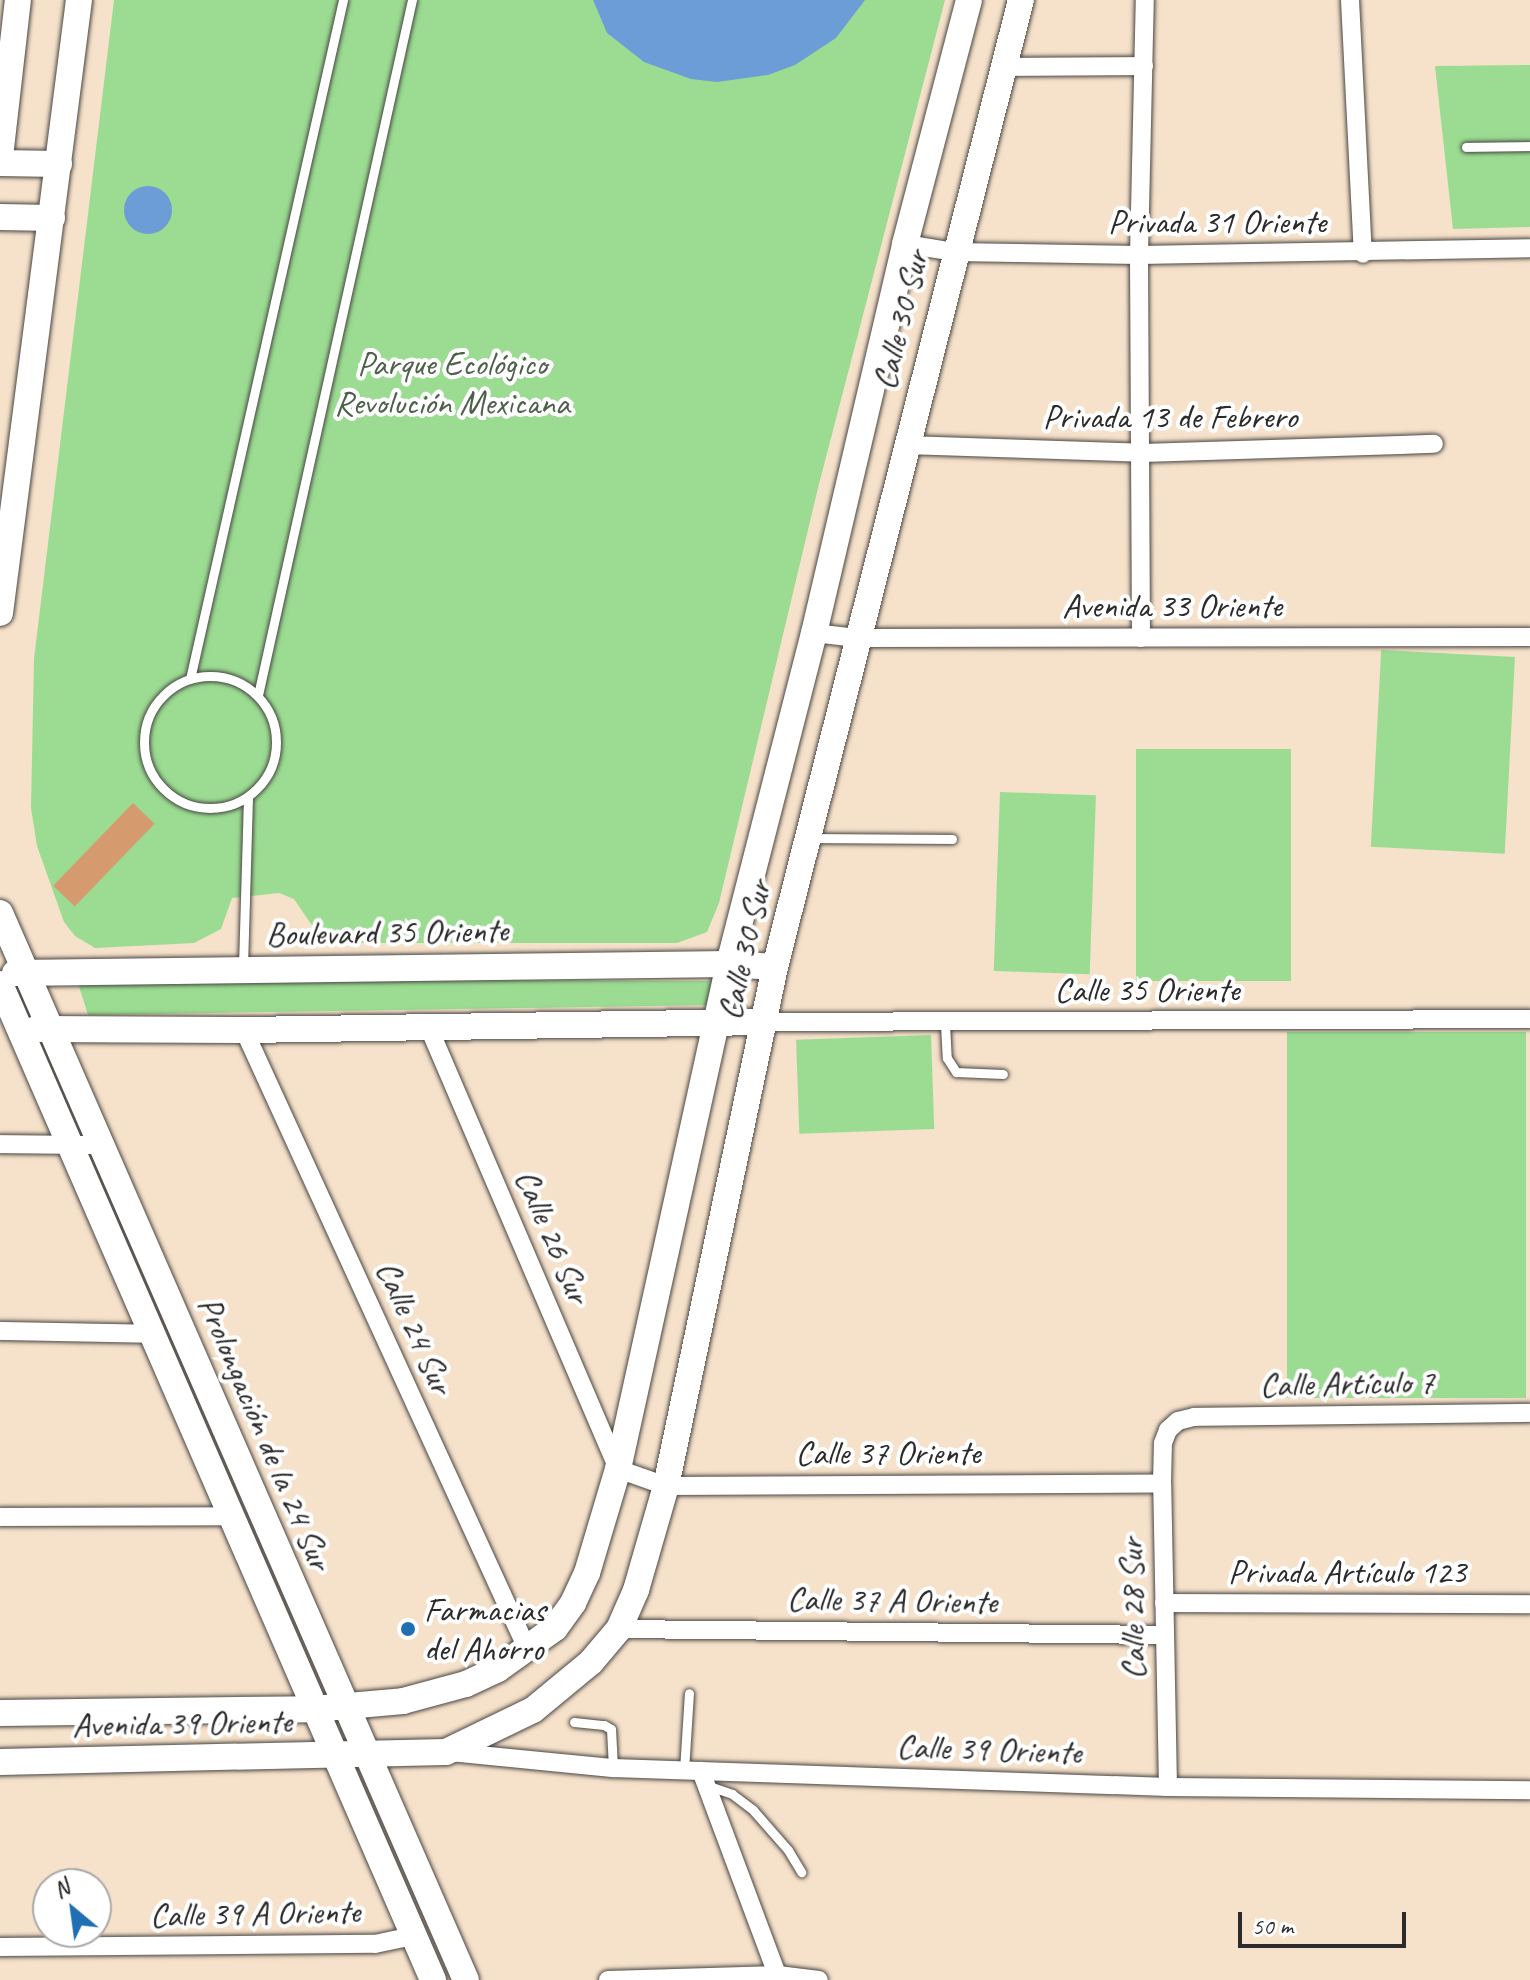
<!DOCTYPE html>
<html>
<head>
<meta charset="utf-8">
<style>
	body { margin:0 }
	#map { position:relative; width:1530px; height:1980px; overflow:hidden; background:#f6e1ca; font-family:Caveat,sans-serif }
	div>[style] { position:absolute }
	.green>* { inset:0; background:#9bdc92; transform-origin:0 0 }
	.water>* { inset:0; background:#6d9dd7 }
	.round { border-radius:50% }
	.building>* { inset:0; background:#d69a6f; transform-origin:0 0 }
	.roads { filter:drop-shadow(0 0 2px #494643) drop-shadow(0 0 2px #494643) }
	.lane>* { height:9px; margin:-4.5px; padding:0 4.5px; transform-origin:4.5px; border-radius:4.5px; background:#fff }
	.lane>.ring { margin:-4.5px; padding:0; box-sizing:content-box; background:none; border:9px solid #fff; border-radius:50% }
	.street>* { height:18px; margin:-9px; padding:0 9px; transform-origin:9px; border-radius:9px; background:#fff }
	.secondary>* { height:26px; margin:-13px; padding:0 13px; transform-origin:13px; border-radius:13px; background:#fff }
	.dots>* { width:22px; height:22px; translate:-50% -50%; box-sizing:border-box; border:4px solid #fff; border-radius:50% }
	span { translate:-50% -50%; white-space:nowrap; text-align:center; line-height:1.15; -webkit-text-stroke:8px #fff; paint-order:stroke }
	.street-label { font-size:34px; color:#2b2b2b }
	.park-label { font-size:34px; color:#4d604a }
	.poi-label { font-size:34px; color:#2b2b2b }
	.left { translate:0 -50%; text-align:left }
	.north { position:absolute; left:32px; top:1868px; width:80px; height:80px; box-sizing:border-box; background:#fff; border:2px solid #aaa; border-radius:50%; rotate:331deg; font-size:22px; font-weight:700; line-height:32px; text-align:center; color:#2b2b2b }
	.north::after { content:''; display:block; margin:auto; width:28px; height:36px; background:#1f6fb2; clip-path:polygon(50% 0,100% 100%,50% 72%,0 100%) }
	.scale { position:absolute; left:1238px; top:1912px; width:168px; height:36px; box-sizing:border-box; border:4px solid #2b2b2b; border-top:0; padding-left:10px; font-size:24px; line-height:28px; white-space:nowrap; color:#2b2b2b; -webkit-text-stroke:6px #fff; paint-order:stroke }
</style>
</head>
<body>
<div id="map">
	<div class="green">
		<i style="clip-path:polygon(114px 0,945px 0,818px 488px,719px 903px,707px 932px,677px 943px,335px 943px,311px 924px,294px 899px,279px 893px,232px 898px,221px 929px,194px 943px,95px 948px,75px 936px,64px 922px,37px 846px,31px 808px,34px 659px)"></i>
		<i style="clip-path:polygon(1530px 65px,1530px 227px,1453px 229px,1435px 66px)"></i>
		<i style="left:1515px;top:657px;width:197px;height:134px;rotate:93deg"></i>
		<i style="left:1136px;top:749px;width:155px;height:232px"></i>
		<i style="left:1000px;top:792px;width:96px;height:179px;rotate:2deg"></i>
		<i style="clip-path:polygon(168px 979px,714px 981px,715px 1005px,88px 1015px,77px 980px)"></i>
		<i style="left:1526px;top:1032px;width:366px;height:239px;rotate:90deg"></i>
		<i style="left:931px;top:1035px;width:94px;height:135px;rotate:88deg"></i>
	</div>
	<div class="water">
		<i style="clip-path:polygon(593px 0,865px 0,836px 38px,795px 65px,768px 75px,717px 82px,691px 79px,644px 62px,607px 33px)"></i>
		<i class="round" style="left:124px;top:186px;width:48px;height:48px"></i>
	</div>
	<div class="building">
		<i style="left:133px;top:803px;width:30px;height:115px;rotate:44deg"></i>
	</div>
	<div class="roads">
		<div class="lane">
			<i style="left:1466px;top:147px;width:64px;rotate:-0.9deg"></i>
			<i class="ring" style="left:144px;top:676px;width:123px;height:123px"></i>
			<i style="left:190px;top:679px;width:696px;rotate:-77.3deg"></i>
			<i style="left:258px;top:695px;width:712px;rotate:-77.51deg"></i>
			<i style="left:810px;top:838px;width:142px;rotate:0.4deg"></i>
			<i style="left:243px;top:966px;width:169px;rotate:-88.3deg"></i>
			<i style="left:945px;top:1024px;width:34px;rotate:87deg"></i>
			<i style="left:947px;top:1058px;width:17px;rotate:57deg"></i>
			<i style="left:956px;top:1072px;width:47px;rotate:2.4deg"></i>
			<i style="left:574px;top:1722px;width:30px;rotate:6deg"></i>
			<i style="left:604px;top:1725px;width:8px;rotate:30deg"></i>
			<i style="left:611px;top:1729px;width:39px;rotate:87deg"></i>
			<i style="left:684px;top:1770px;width:77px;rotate:-86.3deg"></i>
			<i style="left:706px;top:1785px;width:28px;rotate:19deg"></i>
			<i style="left:732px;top:1794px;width:26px;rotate:37deg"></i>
			<i style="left:753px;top:1810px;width:53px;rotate:48.8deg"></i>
			<i style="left:788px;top:1850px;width:26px;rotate:59deg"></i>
		</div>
		<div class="street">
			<i style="left:1350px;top:0;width:254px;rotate:87.1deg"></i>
			<i style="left:1004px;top:67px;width:140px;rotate:-0.4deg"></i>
			<i style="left:905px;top:244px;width:51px;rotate:9.1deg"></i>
			<i style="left:955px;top:252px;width:184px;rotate:0.9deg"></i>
			<i style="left:1139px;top:255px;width:391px;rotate:-1deg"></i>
			<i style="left:906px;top:445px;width:236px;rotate:1.9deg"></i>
			<i style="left:1142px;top:453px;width:292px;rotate:-1.8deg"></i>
			<i style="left:814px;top:633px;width:43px;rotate:6.6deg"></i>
			<i style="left:857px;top:638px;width:673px;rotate:-0.09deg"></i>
			<i style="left:1141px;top:638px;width:383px;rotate:-90.3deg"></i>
			<i style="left:1139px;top:255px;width:255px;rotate:-88.7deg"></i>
			<i style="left:764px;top:1022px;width:766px;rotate:-0.22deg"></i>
			<i style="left:429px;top:1028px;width:480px;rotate:66.8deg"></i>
			<i style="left:618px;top:1469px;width:51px;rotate:19.5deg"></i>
			<i style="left:666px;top:1486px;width:496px;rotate:-0.3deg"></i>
			<i style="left:244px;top:1030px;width:683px;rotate:65.42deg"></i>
			<i style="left:0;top:1144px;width:102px;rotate:0.6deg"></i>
			<i style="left:0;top:1331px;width:153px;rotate:1.1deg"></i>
			<i style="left:0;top:1517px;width:231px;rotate:-0.2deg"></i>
			<i style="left:1164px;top:1603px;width:366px;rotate:0.2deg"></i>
			<i style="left:619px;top:1629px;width:546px;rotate:0.63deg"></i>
			<i style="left:449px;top:1752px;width:165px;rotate:5.6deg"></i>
			<i style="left:613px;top:1768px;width:555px;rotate:1.96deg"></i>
			<i style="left:1168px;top:1787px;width:362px;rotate:0.5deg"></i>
			<i style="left:701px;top:1771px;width:223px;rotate:69.5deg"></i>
			<i style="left:1168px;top:1787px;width:304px;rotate:-91.1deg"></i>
			<i style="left:1162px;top:1483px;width:40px;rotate:-88.6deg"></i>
			<i style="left:1163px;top:1443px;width:14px;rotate:-69deg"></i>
			<i style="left:1168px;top:1430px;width:13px;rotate:-42deg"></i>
			<i style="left:1178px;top:1421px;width:16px;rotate:-14deg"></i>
			<i style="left:1194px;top:1417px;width:336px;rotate:-0.7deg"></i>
			<i style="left:0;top:1947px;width:375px;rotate:-0.5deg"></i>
			<i style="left:375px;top:1944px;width:39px;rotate:-12deg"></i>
			<i style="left:608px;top:1980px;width:170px;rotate:-1.7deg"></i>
			<i style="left:778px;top:1975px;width:41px;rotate:7deg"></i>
		</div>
		<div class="secondary">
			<i style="left:0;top:157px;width:158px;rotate:-83.5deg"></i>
			<i style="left:0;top:163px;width:59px;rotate:1deg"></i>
			<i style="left:0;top:217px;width:52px;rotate:1.1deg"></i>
			<i style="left:0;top:613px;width:618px;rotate:-82.66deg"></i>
			<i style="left:0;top:913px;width:1164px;rotate:66.41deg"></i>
			<i style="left:15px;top:973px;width:714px;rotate:-0.72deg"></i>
			<i style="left:729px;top:964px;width:46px;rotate:3.7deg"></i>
			<i style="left:0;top:984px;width:1086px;rotate:66.5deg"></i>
			<i style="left:36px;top:1029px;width:208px;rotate:0.3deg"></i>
			<i style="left:244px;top:1030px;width:520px;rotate:-0.88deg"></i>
			<i style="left:0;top:1713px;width:314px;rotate:-0.7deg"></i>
			<i style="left:314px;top:1709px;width:89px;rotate:-5.1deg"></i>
			<i style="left:403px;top:1701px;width:65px;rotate:-15.1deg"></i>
			<i style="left:466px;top:1684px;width:35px;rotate:-25deg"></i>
			<i style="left:498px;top:1669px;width:70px;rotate:-35.7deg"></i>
			<i style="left:555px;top:1628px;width:31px;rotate:-54deg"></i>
			<i style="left:573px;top:1603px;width:33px;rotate:-65deg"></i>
			<i style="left:587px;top:1573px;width:109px;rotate:-73.4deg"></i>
			<i style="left:618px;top:1469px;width:517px;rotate:-77.6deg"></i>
			<i style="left:729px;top:964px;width:342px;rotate:-75.6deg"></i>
			<i style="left:814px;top:633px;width:400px;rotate:-76.8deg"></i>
			<i style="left:905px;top:244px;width:252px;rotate:-75.3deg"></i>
			<i style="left:0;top:1762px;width:446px;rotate:-1.3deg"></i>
			<i style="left:446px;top:1752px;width:97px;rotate:-25.8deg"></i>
			<i style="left:533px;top:1710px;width:75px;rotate:-39.6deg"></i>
			<i style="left:591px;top:1662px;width:43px;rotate:-49.7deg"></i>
			<i style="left:619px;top:1629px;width:43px;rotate:-66.4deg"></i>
			<i style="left:636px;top:1590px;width:108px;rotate:-73.9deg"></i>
			<i style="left:666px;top:1486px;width:530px;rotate:-78.14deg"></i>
			<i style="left:775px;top:967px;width:998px;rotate:-75.73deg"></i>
		</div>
	</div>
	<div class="dots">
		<i style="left:408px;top:1629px;background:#1f6fb2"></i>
	</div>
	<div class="street-label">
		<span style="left:1217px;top:222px">Privada 31 Oriente</span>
		<span style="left:900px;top:320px;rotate:-76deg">Calle 30 Sur</span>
		<span style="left:1170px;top:417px">Privada 13 de Febrero</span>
		<span style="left:1172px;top:606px">Avenida 33 Oriente</span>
		<span style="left:387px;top:932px;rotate:-1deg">Boulevard 35 Oriente</span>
		<span style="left:744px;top:950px;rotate:-77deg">Calle 30 Sur</span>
		<span style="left:1147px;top:990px">Calle 35 Oriente</span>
		<span style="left:553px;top:1236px;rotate:67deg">Calle 26 Sur</span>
		<span style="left:415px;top:1327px;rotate:66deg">Calle 24 Sur</span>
		<span style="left:1347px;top:1383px;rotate:-1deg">Calle Artículo 7</span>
		<span style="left:265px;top:1433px;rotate:67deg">Prolongación de la 24 Sur</span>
		<span style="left:888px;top:1453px">Calle 37 Oriente</span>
		<span style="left:1347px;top:1572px">Privada Artículo 123</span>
		<span style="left:892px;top:1600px;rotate:1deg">Calle 37 A Oriente</span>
		<span style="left:1132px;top:1609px;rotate:-91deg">Calle 28 Sur</span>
		<span style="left:182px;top:1723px;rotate:-1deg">Avenida 39 Oriente</span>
		<span style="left:989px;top:1749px;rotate:2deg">Calle 39 Oriente</span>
		<span style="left:255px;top:1913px;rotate:-1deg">Calle 39 A Oriente</span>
	</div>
	<div class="park-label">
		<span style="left:452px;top:383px">Parque Ecológico<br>Revolución Mexicana</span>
	</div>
	<div class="poi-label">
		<span class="left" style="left:424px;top:1629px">Farmacias<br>del Ahorro</span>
	</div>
	<div class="north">N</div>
	<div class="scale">50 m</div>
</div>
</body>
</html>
